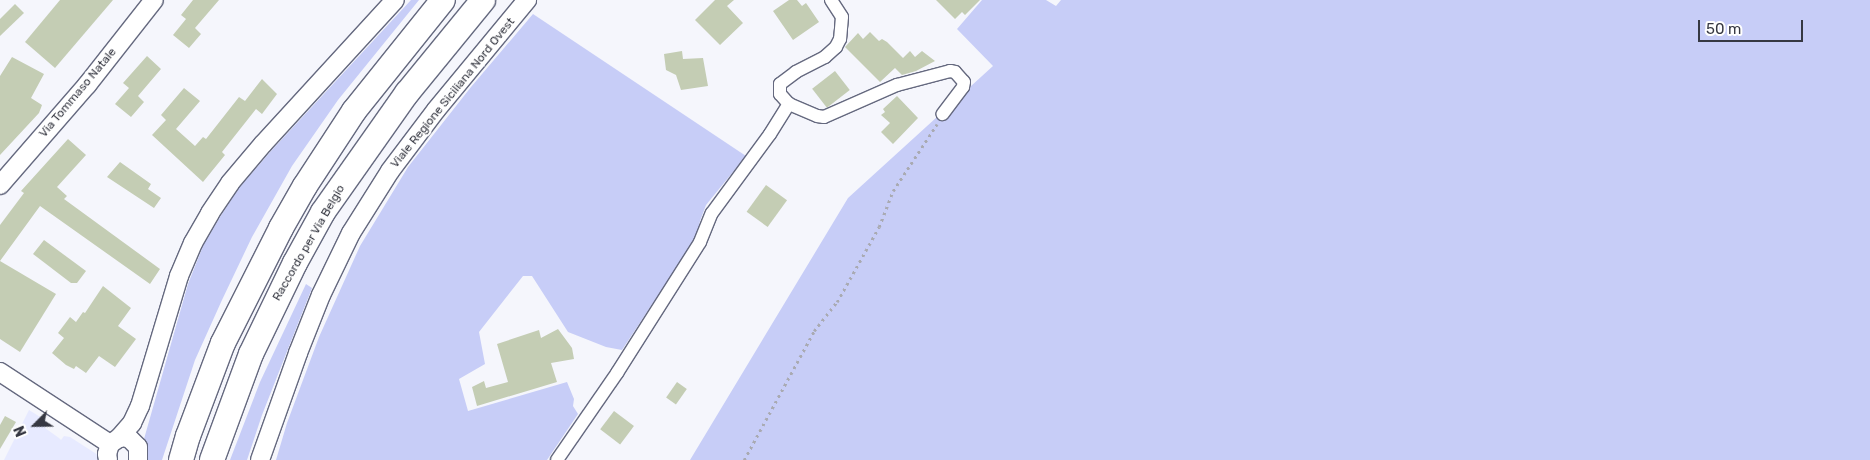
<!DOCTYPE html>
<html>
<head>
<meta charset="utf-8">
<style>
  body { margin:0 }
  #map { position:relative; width:1870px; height:460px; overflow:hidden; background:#f5f6fc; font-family:Rubik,sans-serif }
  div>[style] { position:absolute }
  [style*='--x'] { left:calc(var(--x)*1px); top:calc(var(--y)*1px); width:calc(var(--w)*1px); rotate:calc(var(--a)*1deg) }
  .built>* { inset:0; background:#e7eaff }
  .green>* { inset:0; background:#c7cdf7 }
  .building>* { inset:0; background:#c4cdb4; transform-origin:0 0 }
  .path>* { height:2.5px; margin-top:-1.25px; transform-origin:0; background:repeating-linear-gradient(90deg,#a9aab2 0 2.5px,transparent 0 6.5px) }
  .roads { filter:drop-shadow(1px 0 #65697f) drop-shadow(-1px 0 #65697f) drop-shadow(0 1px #65697f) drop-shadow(0 -1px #65697f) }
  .street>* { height:12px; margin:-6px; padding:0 6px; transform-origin:6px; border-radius:6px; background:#fff }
  .secondary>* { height:18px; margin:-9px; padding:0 9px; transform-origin:9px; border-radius:9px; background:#fff }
  .highway>* { height:24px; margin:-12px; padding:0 12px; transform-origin:12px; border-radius:12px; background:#fff }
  span { translate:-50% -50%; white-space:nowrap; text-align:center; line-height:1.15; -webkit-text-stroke:4.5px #fff; paint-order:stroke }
  .street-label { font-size:12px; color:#363842 }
  .north { position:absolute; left:10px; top:400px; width:50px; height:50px; -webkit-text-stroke:4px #fff; paint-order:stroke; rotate:247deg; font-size:14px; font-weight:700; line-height:20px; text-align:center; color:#363842 }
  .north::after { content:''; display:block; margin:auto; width:18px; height:22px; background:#363842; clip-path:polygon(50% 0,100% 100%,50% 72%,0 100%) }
  .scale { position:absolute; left:1698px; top:20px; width:105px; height:22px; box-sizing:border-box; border:2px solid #363842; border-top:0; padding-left:6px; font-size:15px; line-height:18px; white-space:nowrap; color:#363842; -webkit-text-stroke:4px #fff; paint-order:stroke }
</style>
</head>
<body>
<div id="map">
  <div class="built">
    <div style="clip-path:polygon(29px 410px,45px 420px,45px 428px,59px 438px,61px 440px,64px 436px,70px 437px,98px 455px,100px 460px,4px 460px)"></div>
  </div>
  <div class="green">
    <div style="clip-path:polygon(411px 0,419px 0,338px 100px,292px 166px,252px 237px,222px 300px,195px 360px,162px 460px,143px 460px,144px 439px,188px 284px,203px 246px,220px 217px,239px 188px,271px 151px)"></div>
    <div style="clip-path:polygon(982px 0,1046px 0,1056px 6px,1061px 0,1870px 0,1870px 460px,690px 460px,848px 198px,993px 66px,957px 29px)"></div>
    <div style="clip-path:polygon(533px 14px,746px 156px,706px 205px,700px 221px,697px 236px,622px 350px,606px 347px,568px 332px,532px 276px,523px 276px,479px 332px,485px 364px,459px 379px,468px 411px,567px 382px,574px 399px,573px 406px,578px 414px,547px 460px,276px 460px,287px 423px,319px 337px,360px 246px,408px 167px,471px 87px)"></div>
    <div style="clip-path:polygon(306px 284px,312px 288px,262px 415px,247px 460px,230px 460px,260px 382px)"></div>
  </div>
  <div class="building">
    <div style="clip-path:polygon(60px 0,113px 0,55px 68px,25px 42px)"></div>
    <div style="clip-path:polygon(193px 0,219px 0,195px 28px,201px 34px,189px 48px,173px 35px,186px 19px,181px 15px)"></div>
    <div style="clip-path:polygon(715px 0,734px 0,727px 6px,743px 23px,720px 45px,695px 20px)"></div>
    <div style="clip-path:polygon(789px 0,797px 0,802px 6px,806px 3px,819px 22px,793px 40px,773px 11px)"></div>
    <div style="clip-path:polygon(936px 0,980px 0,965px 15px,962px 12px,955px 19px)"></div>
    <div style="clip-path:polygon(15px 4px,24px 13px,0 36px,0 19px)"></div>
    <div style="clip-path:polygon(870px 32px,879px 41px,882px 39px,887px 42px,903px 58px,910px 51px,915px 57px,922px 51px,935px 61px,916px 71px,902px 75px,895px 68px,880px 82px,845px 47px,858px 33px,863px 39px)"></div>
    <div style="clip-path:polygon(682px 51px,683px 59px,703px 58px,708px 86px,681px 90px,676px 75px,666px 70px,664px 54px)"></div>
    <div style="clip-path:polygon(147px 56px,161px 69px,138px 96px,144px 102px,131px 117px,115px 104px,129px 88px,123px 83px)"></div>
    <div style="clip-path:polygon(12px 57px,44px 74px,31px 98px,42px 105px,39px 113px,0 155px,0 76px)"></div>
    <div style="left:835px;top:71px;width:24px;height:29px;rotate:52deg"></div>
    <div style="clip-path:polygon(262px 79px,277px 94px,262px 114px,256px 109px,222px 152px,225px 155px,203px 182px,152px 135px,166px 120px,161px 115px,184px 88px,200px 101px,176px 129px,195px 146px,203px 137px,206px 139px,239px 97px,245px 101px)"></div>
    <div style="clip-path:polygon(897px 96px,918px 118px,893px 144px,881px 132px,890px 123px,881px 115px,885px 112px,883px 109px)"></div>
    <div style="clip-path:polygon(68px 139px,86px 155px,57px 187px,67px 196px,64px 199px,160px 269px,150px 284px,40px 206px,0 261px,0 225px,24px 193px,21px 191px)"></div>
    <div style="clip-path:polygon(120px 162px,151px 184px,148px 189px,161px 198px,154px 208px,107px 177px)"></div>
    <div style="left:766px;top:185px;width:26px;height:33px;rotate:36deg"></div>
    <div style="clip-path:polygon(44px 240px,86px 271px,77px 283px,71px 283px,33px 254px)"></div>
    <div style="clip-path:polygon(0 261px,56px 294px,20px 352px,0 339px)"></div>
    <div style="clip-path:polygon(103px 286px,131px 308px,118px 326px,136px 339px,115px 367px,99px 356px,86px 373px,76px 366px,74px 369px,66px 365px,52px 353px,64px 338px,58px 333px,70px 317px,76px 322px,83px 312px,85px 313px)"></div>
    <div style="clip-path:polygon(558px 329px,572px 348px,574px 359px,551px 363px,557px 382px,477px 406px,472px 387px,484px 381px,486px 388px,508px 382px,497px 344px,539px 330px,541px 338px)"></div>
    <div style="left:677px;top:382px;width:12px;height:19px;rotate:35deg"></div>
    <div style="left:614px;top:411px;width:25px;height:23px;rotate:37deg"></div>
    <div style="clip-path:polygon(5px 416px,16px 422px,0 449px,0 425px)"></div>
  </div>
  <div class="path">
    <div style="--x:744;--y:460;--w:147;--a:-61.5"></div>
    <div style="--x:814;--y:331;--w:37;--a:-52"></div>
    <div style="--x:837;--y:302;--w:86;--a:-60.8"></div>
    <div style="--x:879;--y:227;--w:39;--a:-69"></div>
    <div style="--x:893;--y:191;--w:80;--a:-56.7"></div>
  </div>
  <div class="roads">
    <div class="street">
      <div style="--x:831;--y:0;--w:20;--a:57"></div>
      <div style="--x:842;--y:17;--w:22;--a:95"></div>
      <div style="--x:840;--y:39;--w:9;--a:117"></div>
      <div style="--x:836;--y:47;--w:15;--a:138"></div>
      <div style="--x:825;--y:57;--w:33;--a:153"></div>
      <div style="--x:796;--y:72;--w:20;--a:143"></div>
      <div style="--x:780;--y:84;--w:10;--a:90"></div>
      <div style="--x:780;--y:94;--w:13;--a:48"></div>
      <div style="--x:789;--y:104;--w:30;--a:23"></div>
      <div style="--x:817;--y:116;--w:7;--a:8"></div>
      <div style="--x:824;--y:117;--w:80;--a:-23.7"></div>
      <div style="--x:897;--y:85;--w:55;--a:-14.8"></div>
      <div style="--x:950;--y:71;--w:5;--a:11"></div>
      <div style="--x:955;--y:72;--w:13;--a:48"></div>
      <div style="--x:964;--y:82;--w:5;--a:101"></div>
      <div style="--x:963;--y:87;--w:34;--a:127"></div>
      <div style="--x:557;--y:460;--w:106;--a:-55.4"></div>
      <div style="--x:617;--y:373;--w:155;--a:-57.6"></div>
      <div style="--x:700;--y:242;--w:31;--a:-68"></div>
      <div style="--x:712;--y:213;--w:98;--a:-53.7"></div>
      <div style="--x:770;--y:134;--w:36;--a:-58"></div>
    </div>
    <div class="secondary">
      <div style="--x:0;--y:185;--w:133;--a:-49"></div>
      <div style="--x:87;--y:85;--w:108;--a:-51.8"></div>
      <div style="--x:0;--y:372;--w:131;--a:33.2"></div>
      <div style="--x:119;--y:438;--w:20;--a:-49"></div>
      <div style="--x:132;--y:423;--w:19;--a:-65"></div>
      <div style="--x:140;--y:406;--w:136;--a:-73.3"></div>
      <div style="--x:179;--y:276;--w:36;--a:-67"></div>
      <div style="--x:193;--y:243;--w:34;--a:-60"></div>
      <div style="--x:210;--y:213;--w:36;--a:-56"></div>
      <div style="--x:230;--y:183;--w:51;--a:-49.8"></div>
      <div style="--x:263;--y:144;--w:195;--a:-47.5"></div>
      <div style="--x:108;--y:460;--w:6;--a:-99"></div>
      <div style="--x:107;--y:454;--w:10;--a:-73"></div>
      <div style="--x:110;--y:444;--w:11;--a:-34"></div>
      <div style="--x:119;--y:438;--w:6;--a:-9"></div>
      <div style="--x:125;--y:437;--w:5;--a:22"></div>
      <div style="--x:130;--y:439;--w:11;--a:45"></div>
      <div style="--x:138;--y:447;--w:13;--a:90"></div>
      <div style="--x:260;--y:460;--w:114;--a:-70.4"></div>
      <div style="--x:298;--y:353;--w:62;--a:-68.4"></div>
      <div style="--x:321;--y:295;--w:69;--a:-64.2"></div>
      <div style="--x:351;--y:233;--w:73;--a:-57.8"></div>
      <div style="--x:390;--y:171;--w:76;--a:-53"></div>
      <div style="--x:436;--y:110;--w:143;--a:-50.4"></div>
    </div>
    <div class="highway">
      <div style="--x:181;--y:460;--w:25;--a:-74"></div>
      <div style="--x:188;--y:436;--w:99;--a:-69.4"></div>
      <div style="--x:223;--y:343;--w:129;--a:-63.2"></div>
      <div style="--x:281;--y:228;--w:48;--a:-60.3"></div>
      <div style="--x:305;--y:186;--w:90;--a:-56.8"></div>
      <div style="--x:354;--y:111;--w:142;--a:-51.3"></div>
      <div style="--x:212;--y:460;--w:113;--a:-69.8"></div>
      <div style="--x:251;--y:354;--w:101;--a:-64.2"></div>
      <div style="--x:295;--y:263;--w:58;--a:-61.2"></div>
      <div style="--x:323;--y:212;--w:146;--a:-54.8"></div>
      <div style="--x:407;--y:93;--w:120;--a:-50.7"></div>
    </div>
  </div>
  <div class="street-label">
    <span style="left:78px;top:93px;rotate:-50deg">Via Tommaso Natale</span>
    <span style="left:453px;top:93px;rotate:-51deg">Viale Regione Siciliana Nord Ovest</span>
    <span style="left:309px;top:243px;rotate:-60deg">Raccordo per Via Belgio</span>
  </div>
  <div class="north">N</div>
  <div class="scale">50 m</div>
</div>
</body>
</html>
